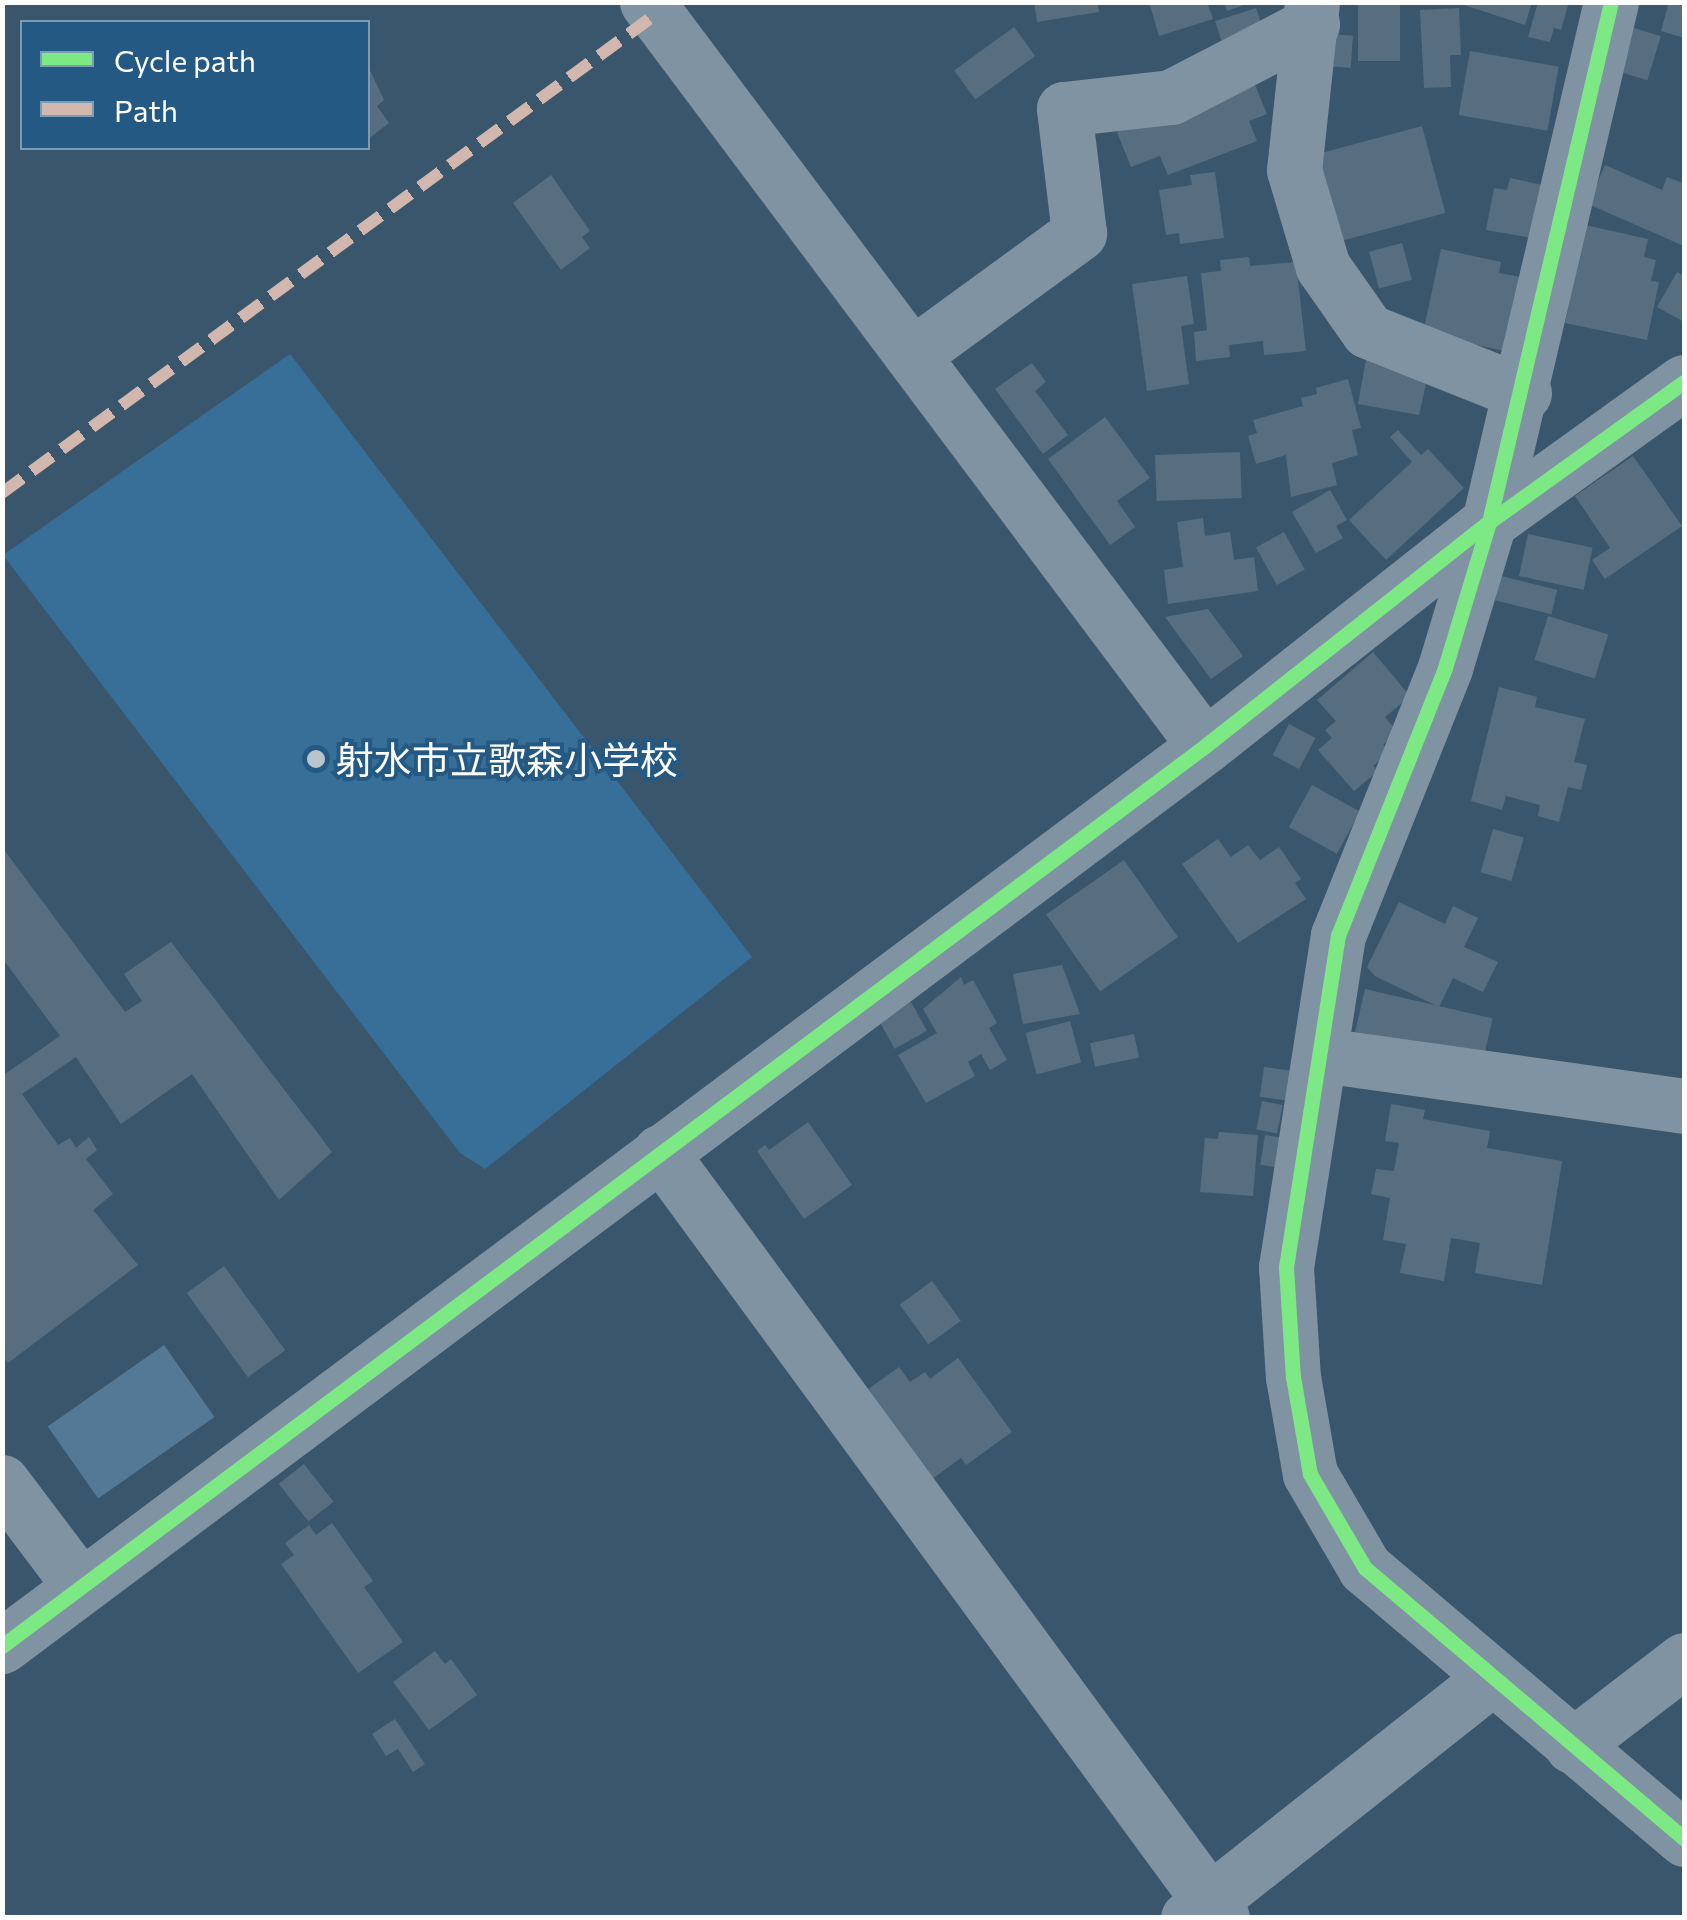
<!DOCTYPE html>
<html>
<head>
<meta charset="utf-8">
<style>
  body { margin:0 }
  #map { position:relative; width:1687px; height:1920px; overflow:hidden; background:#3a566d; font-family:Commissioner,"Noto Sans JP",sans-serif }
  div>[style] { position:absolute }
  [style*='--x'] { left:calc(var(--x)*1px); top:calc(var(--y)*1px); width:calc(var(--w)*1px); rotate:calc(var(--a)*1deg) }
  .green>* { inset:0; background:#386f99 }
  .water>* { inset:0; background:#547996; transform-origin:0 0 }
  .building>* { inset:0; background:#576e80; transform-origin:0 0 }
  .minor>* { height:55px; margin:-27.5px; padding:0 27.5px; transform-origin:27.5px; border-radius:27.5px; background:#8093a3 }
  .quiet>* { height:12px; margin-top:-6px; transform-origin:0; background:repeating-linear-gradient(90deg,#d1b7ad 0 25px,transparent 0 37px) }
  .cycleway>* { height:15px; margin:-7.5px; padding:0 7.5px; transform-origin:7.5px; border-radius:7.5px; background:#7ce984 }
  .dots>* { width:28px; height:28px; translate:-50% -50%; box-sizing:border-box; border:5px solid #245983; border-radius:50% }
  span { translate:-50% -50%; white-space:nowrap; text-align:center; line-height:1.15; -webkit-text-stroke:8px #245983; paint-order:stroke }
  .poi-label { font-size:38px; color:#fff }
  .left { translate:0 -50%; text-align:left }
  .frame { position:absolute; inset:0; border:5px solid #fff; pointer-events:none }
  .legend { position:absolute; left:20px; top:20px; width:350px; height:130px; box-sizing:border-box; background:#245983; border:2px solid #7c9bb5; margin:0; padding:12px 18px; list-style:none; font-size:30px; color:#fff }
  .legend li { display:flex; align-items:center; gap:20px; height:50px }
  .legend b { width:50px; border:2px solid #7c9bb5 }
</style>
</head>
<body>
<div id="map">
  <div class="green">
    <div style="clip-path:polygon(290px 354px,752px 957px,485px 1169px,460px 1153px,3px 555px)"></div>
  </div>
  <div class="water">
    <div style="left:164px;top:1345px;width:88px;height:142px;rotate:55deg"></div>
  </div>
  <div class="building">
    <div style="clip-path:polygon(1034px 2px,1097px 2px,1099px 12px,1037px 22px)"></div>
    <div style="clip-path:polygon(1149px 2px,1207px 2px,1213px 19px,1159px 36px)"></div>
    <div style="clip-path:polygon(1224px 2px,1250px 2px,1250px 3px,1227px 11px)"></div>
    <div style="left:1358px;top:2px;width:42px;height:59px"></div>
    <div style="clip-path:polygon(1455px 2px,1532px 2px,1525px 25px)"></div>
    <div style="clip-path:polygon(1538px 2px,1569px 2px,1561px 30px,1554px 28px,1550px 42px,1528px 37px)"></div>
    <div style="clip-path:polygon(1669px 2px,1684px 2px,1684px 38px,1661px 31px)"></div>
    <div style="left:1256px;top:8px;width:26px;height:43px;rotate:72deg"></div>
    <div style="clip-path:polygon(1459px 8px,1461px 55px,1450px 55px,1451px 87px,1424px 88px,1420px 10px)"></div>
    <div style="left:1014px;top:27px;width:36px;height:74px;rotate:54deg"></div>
    <div style="left:1634px;top:28px;width:28px;height:46px;rotate:17deg"></div>
    <div style="left:1327px;top:34px;width:26px;height:32px;rotate:4deg"></div>
    <div style="left:1470px;top:51px;width:90px;height:65px;rotate:10deg"></div>
    <div style="clip-path:polygon(368px 66px,384px 100px,377px 106px,389px 123px,368px 139px)"></div>
    <div style="clip-path:polygon(1253px 80px,1267px 114px,1249px 121px,1257px 141px,1168px 175px,1160px 156px,1131px 167px,1117px 132px)"></div>
    <div style="left:1422px;top:126px;width:90px;height:109px;rotate:75deg"></div>
    <div style="clip-path:polygon(1605px 165px,1662px 190px,1667px 177px,1683px 183px,1684px 246px,1588px 204px)"></div>
    <div style="clip-path:polygon(1215px 172px,1224px 238px,1180px 244px,1179px 233px,1166px 235px,1159px 190px,1192px 185px,1190px 175px)"></div>
    <div style="clip-path:polygon(551px 175px,590px 231px,582px 237px,590px 248px,561px 270px,513px 203px)"></div>
    <div style="clip-path:polygon(1510px 178px,1542px 185px,1533px 238px,1486px 230px,1494px 188px,1507px 190px)"></div>
    <div style="clip-path:polygon(1585px 225px,1648px 239px,1644px 257px,1656px 260px,1651px 281px,1659px 282px,1647px 340px,1565px 323px)"></div>
    <div style="left:1402px;top:243px;width:38px;height:34px;rotate:75deg"></div>
    <div style="clip-path:polygon(1441px 249px,1501px 262px,1499px 273px,1525px 278px,1509px 352px,1423px 333px)"></div>
    <div style="clip-path:polygon(1249px 257px,1250px 266px,1296px 262px,1306px 351px,1264px 355px,1263px 341px,1229px 345px,1230px 357px,1196px 361px,1194px 332px,1207px 330px,1201px 273px,1221px 271px,1220px 260px)"></div>
    <div style="clip-path:polygon(1677px 272px,1684px 276px,1684px 322px,1657px 307px)"></div>
    <div style="clip-path:polygon(1187px 276px,1194px 324px,1181px 326px,1189px 384px,1147px 391px,1132px 284px)"></div>
    <div style="clip-path:polygon(1367px 354px,1428px 375px,1419px 415px,1358px 404px)"></div>
    <div style="clip-path:polygon(1032px 363px,1046px 382px,1035px 391px,1068px 435px,1043px 454px,995px 389px)"></div>
    <div style="clip-path:polygon(1348px 379px,1361px 428px,1352px 430px,1358px 455px,1332px 463px,1337px 485px,1291px 497px,1286px 455px,1256px 464px,1248px 436px,1257px 433px,1253px 420px,1303px 406px,1301px 398px,1317px 394px,1316px 388px)"></div>
    <div style="clip-path:polygon(1105px 417px,1150px 478px,1117px 501px,1135px 527px,1110px 545px,1048px 459px)"></div>
    <div style="clip-path:polygon(1398px 430px,1421px 455px,1428px 449px,1464px 488px,1386px 560px,1349px 520px,1412px 462px,1390px 437px)"></div>
    <div style="left:1240px;top:452px;width:46px;height:85px;rotate:88deg"></div>
    <div style="clip-path:polygon(1633px 456px,1682px 526px,1605px 579px,1592px 560px,1610px 548px,1575px 496px)"></div>
    <div style="clip-path:polygon(1330px 490px,1347px 520px,1336px 526px,1343px 538px,1316px 553px,1292px 512px)"></div>
    <div style="clip-path:polygon(1203px 518px,1205px 536px,1230px 532px,1234px 560px,1254px 557px,1258px 591px,1168px 604px,1164px 570px,1183px 567px,1177px 522px)"></div>
    <div style="left:1284px;top:532px;width:43px;height:32px;rotate:61deg"></div>
    <div style="left:1528px;top:534px;width:66px;height:43px;rotate:12deg"></div>
    <div style="left:1501px;top:576px;width:58px;height:25px;rotate:14deg"></div>
    <div style="clip-path:polygon(1208px 609px,1243px 656px,1211px 679px,1165px 617px)"></div>
    <div style="left:1548px;top:616px;width:63px;height:46px;rotate:17deg"></div>
    <div style="clip-path:polygon(1373px 652px,1410px 696px,1385px 717px,1397px 732px,1383px 745px,1389px 752px,1373px 766px,1378px 771px,1354px 791px,1318px 750px,1332px 738px,1325px 730px,1336px 721px,1317px 700px)"></div>
    <div style="clip-path:polygon(1499px 687px,1537px 697px,1535px 707px,1585px 719px,1574px 762px,1587px 765px,1581px 790px,1568px 787px,1559px 822px,1538px 816px,1540px 805px,1506px 796px,1502px 810px,1471px 801px)"></div>
    <div style="left:1289px;top:724px;width:30px;height:35px;rotate:28deg"></div>
    <div style="left:1312px;top:785px;width:55px;height:48px;rotate:29deg"></div>
    <div style="left:1493px;top:829px;width:32px;height:45px;rotate:16deg"></div>
    <div style="clip-path:polygon(1218px 839px,1231px 857px,1248px 845px,1260px 860px,1279px 847px,1301px 879px,1295px 883px,1306px 899px,1238px 943px,1182px 864px)"></div>
    <div style="clip-path:polygon(2px 847px,125px 1012px,142px 1001px,124px 974px,171px 942px,332px 1152px,279px 1200px,192px 1074px,121px 1124px,76px 1057px,22px 1094px,58px 1145px,70px 1138px,76px 1148px,89px 1137px,97px 1150px,86px 1159px,113px 1194px,93px 1210px,138px 1265px,8px 1363px,2px 1355px,2px 1076px,60px 1036px,2px 958px)"></div>
    <div style="left:1124px;top:860px;width:94px;height:95px;rotate:55deg"></div>
    <div style="clip-path:polygon(1399px 902px,1445px 924px,1453px 906px,1478px 918px,1464px 947px,1498px 962px,1483px 992px,1453px 978px,1439px 1007px,1375px 976px,1367px 967px)"></div>
    <div style="clip-path:polygon(1062px 965px,1080px 1014px,1023px 1024px,1013px 974px)"></div>
    <div style="clip-path:polygon(961px 977px,964px 985px,973px 980px,997px 1023px,989px 1028px,1007px 1060px,990px 1070px,981px 1054px,968px 1062px,975px 1076px,926px 1103px,898px 1055px,937px 1033px,923px 1009px)"></div>
    <div style="left:1365px;top:989px;width:131px;height:45px;rotate:13deg"></div>
    <div style="left:911px;top:1002px;width:33px;height:37px;rotate:61deg"></div>
    <div style="left:1070px;top:1021px;width:43px;height:46px;rotate:75deg"></div>
    <div style="left:1134px;top:1034px;width:24px;height:45px;rotate:78deg"></div>
    <div style="left:1264px;top:1067px;width:29px;height:30px;rotate:8deg"></div>
    <div style="left:1262px;top:1101px;width:21px;height:29px;rotate:11deg"></div>
    <div style="clip-path:polygon(1391px 1104px,1425px 1110px,1423px 1119px,1490px 1131px,1487px 1148px,1562px 1161px,1542px 1285px,1475px 1273px,1480px 1243px,1451px 1238px,1444px 1281px,1400px 1273px,1406px 1244px,1383px 1240px,1390px 1198px,1371px 1194px,1376px 1169px,1394px 1171px,1399px 1143px,1385px 1141px)"></div>
    <div style="clip-path:polygon(808px 1122px,852px 1185px,804px 1219px,757px 1151px,765px 1145px,769px 1150px)"></div>
    <div style="clip-path:polygon(1219px 1132px,1258px 1135px,1253px 1196px,1200px 1192px,1205px 1138px,1218px 1139px)"></div>
    <div style="left:1265px;top:1135px;width:18px;height:30px;rotate:9deg"></div>
    <div style="left:224px;top:1266px;width:104px;height:46px;rotate:54deg"></div>
    <div style="left:932px;top:1281px;width:49px;height:40px;rotate:54deg"></div>
    <div style="clip-path:polygon(958px 1358px,1012px 1432px,966px 1465px,961px 1458px,932px 1479px,867px 1390px,899px 1367px,910px 1382px,925px 1372px,930px 1379px)"></div>
    <div style="left:304px;top:1464px;width:48px;height:32px;rotate:52deg"></div>
    <div style="clip-path:polygon(332px 1523px,373px 1581px,364px 1587px,403px 1642px,358px 1673px,281px 1564px,294px 1555px,285px 1543px,309px 1525px,316px 1535px)"></div>
    <div style="clip-path:polygon(435px 1651px,445px 1664px,451px 1659px,477px 1695px,429px 1730px,393px 1682px)"></div>
    <div style="clip-path:polygon(395px 1719px,425px 1764px,413px 1772px,398px 1749px,386px 1756px,372px 1734px)"></div>
  </div>
  <div class="minor">
    <div style="--x:647;--y:2;--w:930;--a:53.13"></div>
    <div style="--x:1312;--y:2;--w:169;--a:96.1"></div>
    <div style="--x:1294;--y:170;--w:101;--a:73.4"></div>
    <div style="--x:1323;--y:267;--w:78;--a:54.9"></div>
    <div style="--x:1368;--y:331;--w:168;--a:21.7"></div>
    <div style="--x:1611;--y:2;--w:534;--a:103.2"></div>
    <div style="--x:1489;--y:522;--w:152;--a:106.8"></div>
    <div style="--x:1445;--y:668;--w:288;--a:111.8"></div>
    <div style="--x:1338;--y:935;--w:336;--a:98.9"></div>
    <div style="--x:1286;--y:1267;--w:110;--a:86.4"></div>
    <div style="--x:1293;--y:1377;--w:98;--a:80.1"></div>
    <div style="--x:1310;--y:1474;--w:109;--a:59.7"></div>
    <div style="--x:1365;--y:1568;--w:419;--a:40.3"></div>
    <div style="--x:912;--y:355;--w:207;--a:-36.1"></div>
    <div style="--x:1079;--y:233;--w:125;--a:-96.9"></div>
    <div style="--x:1064;--y:109;--w:108;--a:-6.4"></div>
    <div style="--x:1171;--y:97;--w:159;--a:-27.4"></div>
    <div style="--x:1322;--y:1055;--w:366;--a:8"></div>
    <div style="--x:660;--y:1152;--w:950;--a:53.73"></div>
    <div style="--x:2;--y:1482;--w:131;--a:53"></div>
    <div style="--x:2;--y:1646;--w:1502;--a:-36.8"></div>
    <div style="--x:1205;--y:746;--w:362;--a:-38.3"></div>
    <div style="--x:1489;--y:522;--w:240;--a:-35.7"></div>
    <div style="--x:1572;--y:1746;--w:141;--a:-37.5"></div>
    <div style="--x:1188;--y:1918;--w:386;--a:-38.3"></div>
  </div>
  <div class="quiet">
    <div style="--x:2;--y:493;--w:811;--a:-36.22"></div>
  </div>
  <div class="cycleway">
    <div style="--x:1611;--y:2;--w:534;--a:103.2"></div>
    <div style="--x:1489;--y:522;--w:152;--a:106.8"></div>
    <div style="--x:1445;--y:668;--w:288;--a:111.8"></div>
    <div style="--x:1338;--y:935;--w:336;--a:98.9"></div>
    <div style="--x:1286;--y:1267;--w:110;--a:86.4"></div>
    <div style="--x:1293;--y:1377;--w:98;--a:80.1"></div>
    <div style="--x:1310;--y:1474;--w:109;--a:59.7"></div>
    <div style="--x:1365;--y:1568;--w:419;--a:40.3"></div>
    <div style="--x:2;--y:1646;--w:1502;--a:-36.8"></div>
    <div style="--x:1205;--y:746;--w:362;--a:-38.3"></div>
    <div style="--x:1489;--y:522;--w:240;--a:-35.7"></div>
  </div>
  <div class="dots">
    <div style="left:316px;top:759px;background:#bac4cc"></div>
  </div>
  <div class="poi-label">
    <span class="left" style="left:336px;top:759px">射水市立歌森小学校</span>
  </div>
  <div class="frame"></div>
  <ul class="legend">
  <li><b style="height:12px;background:#7ce984"></b>Cycle path</li>
  <li><b style="height:12px;background:#d1b7ad"></b>Path</li>
  </ul>
</div>
</body>
</html>
